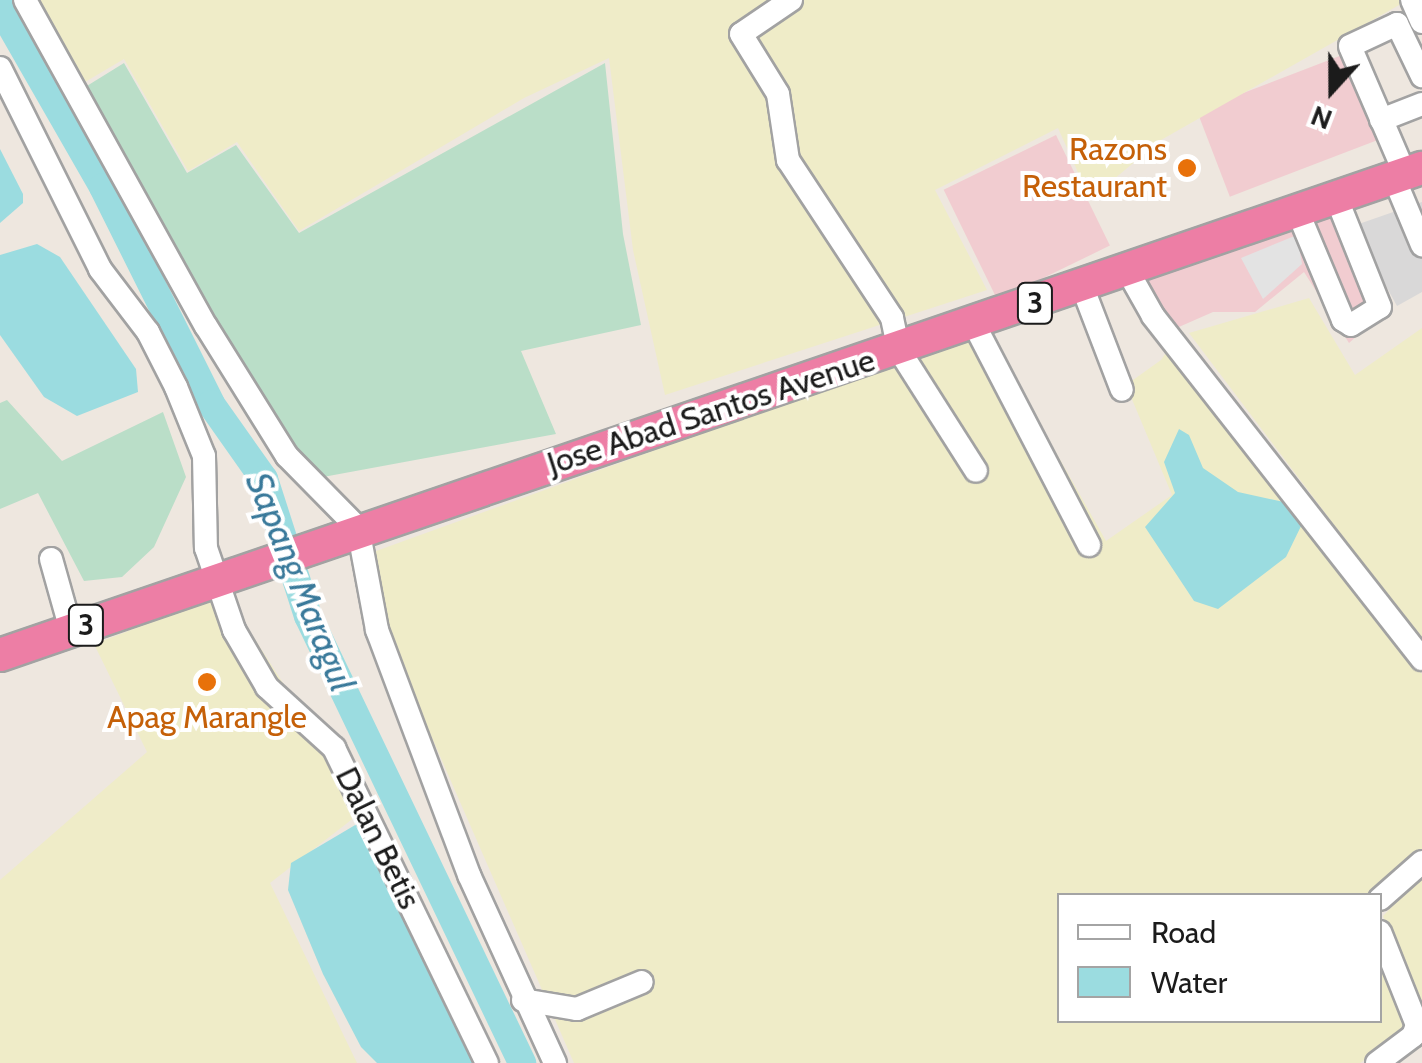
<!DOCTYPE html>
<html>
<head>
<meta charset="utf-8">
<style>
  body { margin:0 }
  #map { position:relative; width:1422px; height:1063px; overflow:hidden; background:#eee7df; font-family:Cabin,sans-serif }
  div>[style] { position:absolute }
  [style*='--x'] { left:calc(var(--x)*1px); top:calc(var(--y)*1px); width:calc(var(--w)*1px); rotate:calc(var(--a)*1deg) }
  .residential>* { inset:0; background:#d9d8d8 }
  .commercial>* { inset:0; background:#f1ccd0; transform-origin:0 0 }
  .farmland>* { inset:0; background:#efecc8 }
  .wetland>* { inset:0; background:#badec8 }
  .parking>* { inset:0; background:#e3e3e3 }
  .water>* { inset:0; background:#9bdce0 }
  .river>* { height:28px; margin:-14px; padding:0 14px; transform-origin:14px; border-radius:14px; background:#9bdce0 }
  .roads { filter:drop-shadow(2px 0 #a2a2a2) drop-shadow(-2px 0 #a2a2a2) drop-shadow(0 2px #a2a2a2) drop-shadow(0 -2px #a2a2a2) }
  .minor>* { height:22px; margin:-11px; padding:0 11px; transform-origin:11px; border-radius:11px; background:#fff }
  .highway>* { height:32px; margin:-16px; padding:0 16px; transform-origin:16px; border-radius:16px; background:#ed7ea5 }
  .dots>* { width:28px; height:28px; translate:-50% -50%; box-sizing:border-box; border:5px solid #fff; border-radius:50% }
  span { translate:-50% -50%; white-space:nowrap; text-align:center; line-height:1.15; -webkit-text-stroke:8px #fff; paint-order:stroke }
  .shield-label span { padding:2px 8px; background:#fff; border:2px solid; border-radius:8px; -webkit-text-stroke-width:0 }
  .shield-label { font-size:30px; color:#1b1b1b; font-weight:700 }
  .food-label { font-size:32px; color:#c56008 }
  .right { translate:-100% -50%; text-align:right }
  .street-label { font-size:32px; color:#1b1b1b }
  .water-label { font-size:35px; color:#39799a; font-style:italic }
  .legend { position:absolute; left:1057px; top:893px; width:325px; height:130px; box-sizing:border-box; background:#fff; border:2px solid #a4a4a4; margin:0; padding:12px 18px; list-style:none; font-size:30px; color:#1b1b1b }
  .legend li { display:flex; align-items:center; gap:20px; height:50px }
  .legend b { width:50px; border:2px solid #a4a4a4 }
  .north { position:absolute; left:1282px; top:40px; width:100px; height:100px; -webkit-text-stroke:8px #fff; paint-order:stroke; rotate:201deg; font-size:28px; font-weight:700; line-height:40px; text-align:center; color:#1b1b1b }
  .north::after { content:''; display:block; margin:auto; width:35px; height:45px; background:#1b1b1b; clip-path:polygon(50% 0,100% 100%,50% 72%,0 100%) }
</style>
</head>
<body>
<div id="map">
  <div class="residential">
    <div style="clip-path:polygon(1422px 202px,1422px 292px,1397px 306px,1353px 226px)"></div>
  </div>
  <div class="commercial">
    <div style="left:1350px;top:52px;width:92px;height:164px;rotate:69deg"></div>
    <div style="left:1056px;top:135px;width:123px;height:125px;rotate:64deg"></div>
    <div style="clip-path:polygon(1341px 205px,1388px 308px,1349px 343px,1304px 272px,1255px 312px,1213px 312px,1172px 330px,1135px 276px)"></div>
  </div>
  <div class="farmland">
    <div style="clip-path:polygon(29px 0,1408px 0,1161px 140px,1090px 199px,1058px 128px,935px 190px,987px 290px,665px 395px,633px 250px,609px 58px,524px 98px,299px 231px,237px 142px,188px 171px,124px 59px,80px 85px)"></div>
    <div style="clip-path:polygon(1309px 298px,1355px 375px,1422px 328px,1422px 641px,1189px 333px)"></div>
    <div style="clip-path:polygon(987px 330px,1106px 541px,1172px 495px,1126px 385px,1161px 360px,1172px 344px,1422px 674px,1422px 852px,1372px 895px,1060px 896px,1060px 1020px,1380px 1020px,1380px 964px,1404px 1019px,1402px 1034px,1360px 1063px,574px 1063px,354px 559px)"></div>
    <div style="clip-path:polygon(226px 594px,364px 810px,270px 883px,357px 1063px,0 1063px,0 880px,147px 752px,94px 644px)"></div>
    <div style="clip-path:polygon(1422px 876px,1422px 1022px,1383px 916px)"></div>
  </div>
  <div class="wetland">
    <div style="clip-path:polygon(124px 63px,187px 173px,236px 145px,299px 233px,605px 63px,623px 234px,641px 325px,521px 351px,556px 434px,296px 482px,82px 89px)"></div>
    <div style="clip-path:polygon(7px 400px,62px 461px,163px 412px,186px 477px,154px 547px,122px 577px,84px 581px,38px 493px,0 509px,0 403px)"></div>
  </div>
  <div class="parking">
    <div style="clip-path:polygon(1297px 235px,1302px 264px,1263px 299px,1241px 258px)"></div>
  </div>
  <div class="water">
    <div style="clip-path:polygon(0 149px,23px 194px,23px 203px,0 223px)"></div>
    <div style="clip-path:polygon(37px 244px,60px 257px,136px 369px,138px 392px,77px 416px,44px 397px,0 335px,0 255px)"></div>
    <div style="clip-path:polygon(1179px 429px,1189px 435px,1203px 468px,1238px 492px,1284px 502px,1303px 522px,1286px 557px,1218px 609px,1194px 601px,1145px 527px,1175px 493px,1164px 462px)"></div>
    <div style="clip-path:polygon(367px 818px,483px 1063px,377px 1063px,361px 1047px,323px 974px,288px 890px,291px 863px)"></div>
  </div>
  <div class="river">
    <div style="--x:0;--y:7;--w:207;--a:60.2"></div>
    <div style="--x:103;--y:187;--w:242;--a:63.5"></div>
    <div style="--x:211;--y:404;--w:92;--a:54.8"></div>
    <div style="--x:264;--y:479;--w:144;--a:72.2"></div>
    <div style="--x:308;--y:616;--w:496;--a:64.4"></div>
  </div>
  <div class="roads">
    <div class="minor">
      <div style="--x:25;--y:0;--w:373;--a:61"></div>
      <div style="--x:206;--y:326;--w:153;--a:58.1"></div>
      <div style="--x:287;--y:456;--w:101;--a:45.4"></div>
      <div style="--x:358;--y:528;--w:104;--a:79.4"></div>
      <div style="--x:377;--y:630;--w:262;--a:69.4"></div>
      <div style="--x:469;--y:875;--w:207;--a:65.4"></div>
      <div style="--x:791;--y:0;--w:60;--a:145.8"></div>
      <div style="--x:741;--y:34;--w:70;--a:58.3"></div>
      <div style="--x:778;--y:94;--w:67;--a:81.4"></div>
      <div style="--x:788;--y:160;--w:189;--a:56.6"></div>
      <div style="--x:892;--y:318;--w:33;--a:78"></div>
      <div style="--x:899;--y:350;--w:143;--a:57.5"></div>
      <div style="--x:1412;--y:0;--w:24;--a:66"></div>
      <div style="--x:0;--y:68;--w:225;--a:63.5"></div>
      <div style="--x:100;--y:269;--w:79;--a:52.7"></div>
      <div style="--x:148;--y:332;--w:62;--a:63"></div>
      <div style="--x:176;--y:387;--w:74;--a:67.9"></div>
      <div style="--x:204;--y:456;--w:92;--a:88.8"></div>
      <div style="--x:206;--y:548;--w:87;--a:71.1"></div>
      <div style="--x:234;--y:630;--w:66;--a:59.9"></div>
      <div style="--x:267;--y:687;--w:91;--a:42.3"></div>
      <div style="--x:334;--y:748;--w:350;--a:64.1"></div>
      <div style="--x:1381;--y:120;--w:44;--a:-21.3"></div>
      <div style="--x:1405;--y:174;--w:139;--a:-113.3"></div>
      <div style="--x:1350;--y:46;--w:52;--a:-25.1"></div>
      <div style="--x:1397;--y:24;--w:58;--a:64.3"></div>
      <div style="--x:1394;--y:178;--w:73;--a:67.3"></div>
      <div style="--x:1297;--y:210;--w:119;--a:67.3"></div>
      <div style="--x:1343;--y:320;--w:9;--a:32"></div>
      <div style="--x:1351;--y:325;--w:34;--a:-32"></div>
      <div style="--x:1380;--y:307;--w:118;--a:-111.8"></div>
      <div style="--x:1126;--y:268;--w:55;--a:60.6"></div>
      <div style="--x:1153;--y:316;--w:436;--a:51.9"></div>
      <div style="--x:1082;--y:286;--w:111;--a:69"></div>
      <div style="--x:975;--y:326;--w:247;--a:62.5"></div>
      <div style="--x:51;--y:559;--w:74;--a:74.3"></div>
      <div style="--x:1380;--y:899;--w:56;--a:-41.4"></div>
      <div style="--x:523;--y:1000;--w:55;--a:9.5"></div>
      <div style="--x:577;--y:1009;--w:70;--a:-22.6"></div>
      <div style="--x:1377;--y:1063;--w:45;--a:-36.9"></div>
      <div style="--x:1413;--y:1036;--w:12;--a:-70"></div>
      <div style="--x:1417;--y:1025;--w:100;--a:-111.7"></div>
    </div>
    <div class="highway">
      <div style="--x:0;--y:655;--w:1503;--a:-18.91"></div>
    </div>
  </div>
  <div class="dots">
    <div style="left:1187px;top:168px;background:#e8710a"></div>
    <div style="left:207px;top:682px;background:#e8710a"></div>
  </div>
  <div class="shield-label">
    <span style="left:1035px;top:303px">3</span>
    <span style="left:86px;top:625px">3</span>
  </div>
  <div class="food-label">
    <span class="right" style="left:1167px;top:168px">Razons<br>Restaurant</span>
    <span style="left:207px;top:717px">Apag Marangle</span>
  </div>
  <div class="street-label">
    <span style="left:711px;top:412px;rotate:-18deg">Jose Abad Santos Avenue</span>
    <span style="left:378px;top:838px;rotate:64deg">Dalan Betis</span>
  </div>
  <div class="water-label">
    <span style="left:300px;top:582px;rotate:68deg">Sapang Maragul</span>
  </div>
  <ul class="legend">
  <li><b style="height:12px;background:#fff"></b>Road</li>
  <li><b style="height:28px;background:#9bdce0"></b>Water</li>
  </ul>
  <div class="north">N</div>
</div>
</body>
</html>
